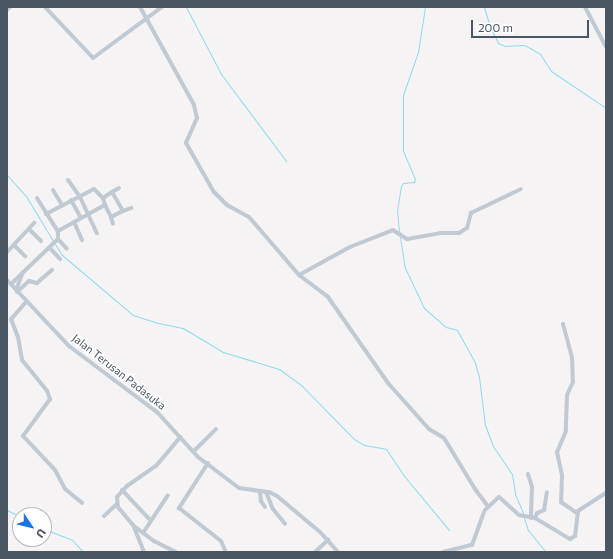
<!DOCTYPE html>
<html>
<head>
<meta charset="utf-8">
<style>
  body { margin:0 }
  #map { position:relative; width:613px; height:559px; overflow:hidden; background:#f5f3f3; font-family:Commissioner,sans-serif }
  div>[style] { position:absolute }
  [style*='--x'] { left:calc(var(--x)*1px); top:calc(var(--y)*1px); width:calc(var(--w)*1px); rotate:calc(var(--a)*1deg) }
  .stream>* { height:1px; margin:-0.5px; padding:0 0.5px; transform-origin:0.5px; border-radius:0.5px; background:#90daee }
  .minor>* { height:4px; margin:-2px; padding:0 2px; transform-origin:2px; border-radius:2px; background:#c1cad2 }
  span { translate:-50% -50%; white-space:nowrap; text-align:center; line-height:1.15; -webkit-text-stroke:3.5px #fff; paint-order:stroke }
  .street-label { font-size:11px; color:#4a5661 }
  .frame { position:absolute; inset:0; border:8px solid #4a5661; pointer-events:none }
  .north { position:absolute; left:12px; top:507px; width:40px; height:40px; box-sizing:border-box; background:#fff; border:1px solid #b7bbc0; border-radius:50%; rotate:125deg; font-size:11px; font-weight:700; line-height:16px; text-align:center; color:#4a5661 }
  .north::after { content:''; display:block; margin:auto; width:14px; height:18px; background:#1a73e8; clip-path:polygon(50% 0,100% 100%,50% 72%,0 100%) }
  .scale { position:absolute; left:471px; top:20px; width:118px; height:18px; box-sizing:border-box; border:2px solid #4a5661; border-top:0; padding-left:5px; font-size:12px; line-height:14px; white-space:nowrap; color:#4a5661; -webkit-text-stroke:3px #fff; paint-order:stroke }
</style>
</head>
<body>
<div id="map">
  <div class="stream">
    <div style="--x:186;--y:7;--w:76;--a:62.4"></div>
    <div style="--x:221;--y:74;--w:109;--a:53.2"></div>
    <div style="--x:484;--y:7;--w:21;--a:73"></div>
    <div style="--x:490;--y:27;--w:18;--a:63"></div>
    <div style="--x:498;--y:43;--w:8;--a:23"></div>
    <div style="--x:505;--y:46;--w:19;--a:-3"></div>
    <div style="--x:524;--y:45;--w:7;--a:27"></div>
    <div style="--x:530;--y:48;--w:12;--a:31"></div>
    <div style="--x:540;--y:54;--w:20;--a:57"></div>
    <div style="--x:551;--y:71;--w:66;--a:33.9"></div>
    <div style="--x:7;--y:175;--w:28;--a:48"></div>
    <div style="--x:26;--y:196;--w:52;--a:59"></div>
    <div style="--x:399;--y:232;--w:21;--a:-95"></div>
    <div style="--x:397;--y:211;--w:25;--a:-81"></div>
    <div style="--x:401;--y:186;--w:4;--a:-56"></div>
    <div style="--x:403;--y:183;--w:11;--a:-5"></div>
    <div style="--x:414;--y:182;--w:3;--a:-72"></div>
    <div style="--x:415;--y:179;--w:30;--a:-113"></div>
    <div style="--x:403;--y:151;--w:56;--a:-90"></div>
    <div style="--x:403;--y:95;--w:46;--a:-70.8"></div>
    <div style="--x:418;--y:52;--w:46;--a:-81.2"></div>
    <div style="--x:400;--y:237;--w:31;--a:81"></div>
    <div style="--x:405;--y:268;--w:44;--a:64.6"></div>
    <div style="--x:424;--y:308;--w:29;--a:41"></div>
    <div style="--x:446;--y:327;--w:11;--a:15"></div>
    <div style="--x:457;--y:330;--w:38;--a:61"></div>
    <div style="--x:475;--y:363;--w:15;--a:74"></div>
    <div style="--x:479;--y:377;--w:48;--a:82.9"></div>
    <div style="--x:485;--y:425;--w:22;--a:69"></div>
    <div style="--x:493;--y:446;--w:34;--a:56"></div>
    <div style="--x:512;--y:474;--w:20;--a:81"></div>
    <div style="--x:515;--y:494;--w:23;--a:67"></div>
    <div style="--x:55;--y:244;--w:13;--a:58"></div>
    <div style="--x:62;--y:255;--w:93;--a:40.2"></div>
    <div style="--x:133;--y:315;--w:22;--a:18"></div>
    <div style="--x:154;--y:322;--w:30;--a:12"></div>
    <div style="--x:183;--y:328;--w:47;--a:31"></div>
    <div style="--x:223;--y:352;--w:59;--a:16.9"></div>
    <div style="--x:279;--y:369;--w:29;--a:36"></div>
    <div style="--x:302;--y:386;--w:74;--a:45.5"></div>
    <div style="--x:354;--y:439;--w:12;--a:31"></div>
    <div style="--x:364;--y:445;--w:22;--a:10"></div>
    <div style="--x:386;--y:449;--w:34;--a:56"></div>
    <div style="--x:405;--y:477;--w:69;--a:50.3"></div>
    <div style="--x:7;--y:510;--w:15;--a:28"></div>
    <div style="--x:524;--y:518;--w:13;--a:72"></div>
    <div style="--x:528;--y:530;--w:28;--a:51"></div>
    <div style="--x:44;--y:529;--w:30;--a:21"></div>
    <div style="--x:72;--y:540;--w:16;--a:47"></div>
  </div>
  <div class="minor">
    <div style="--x:45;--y:7;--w:70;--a:46.7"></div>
    <div style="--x:93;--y:58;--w:86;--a:-36.5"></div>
    <div style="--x:140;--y:7;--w:112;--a:61.1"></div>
    <div style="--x:194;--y:105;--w:13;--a:77"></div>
    <div style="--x:197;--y:118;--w:27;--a:114"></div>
    <div style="--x:186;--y:143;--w:56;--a:60.3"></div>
    <div style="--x:214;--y:192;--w:18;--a:45"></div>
    <div style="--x:227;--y:205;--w:25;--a:29"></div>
    <div style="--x:249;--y:217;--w:77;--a:49.2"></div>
    <div style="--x:299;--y:275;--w:36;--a:37"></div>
    <div style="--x:328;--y:297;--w:105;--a:55.1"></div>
    <div style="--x:388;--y:383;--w:62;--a:48.3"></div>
    <div style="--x:429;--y:429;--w:17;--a:31"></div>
    <div style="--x:444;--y:438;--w:60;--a:58.7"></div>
    <div style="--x:475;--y:489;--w:21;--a:53"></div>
    <div style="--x:585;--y:7;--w:45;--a:62.3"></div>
    <div style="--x:7;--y:10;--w:4;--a:-45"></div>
    <div style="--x:68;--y:180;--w:21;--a:55"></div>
    <div style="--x:80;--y:197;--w:40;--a:65"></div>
    <div style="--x:53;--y:190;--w:17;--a:59"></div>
    <div style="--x:112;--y:192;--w:8;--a:-30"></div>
    <div style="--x:37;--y:198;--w:39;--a:58"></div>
    <div style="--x:58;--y:231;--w:54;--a:-29"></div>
    <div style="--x:105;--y:205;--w:13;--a:63"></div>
    <div style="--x:111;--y:217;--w:13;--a:-27"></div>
    <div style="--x:123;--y:211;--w:22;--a:-120"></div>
    <div style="--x:112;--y:192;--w:11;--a:146"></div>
    <div style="--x:103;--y:198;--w:7;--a:74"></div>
    <div style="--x:71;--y:200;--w:21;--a:61"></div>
    <div style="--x:123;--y:211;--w:9;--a:-21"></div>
    <div style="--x:46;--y:214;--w:54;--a:-27.5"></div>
    <div style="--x:94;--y:189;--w:13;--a:45"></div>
    <div style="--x:111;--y:217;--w:7;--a:74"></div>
    <div style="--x:74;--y:222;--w:20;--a:66"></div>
    <div style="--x:29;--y:229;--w:17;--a:45"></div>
    <div style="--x:58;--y:239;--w:13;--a:48"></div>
    <div style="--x:14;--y:245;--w:16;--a:45"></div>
    <div style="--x:50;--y:248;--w:15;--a:48"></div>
    <div style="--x:7;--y:252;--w:40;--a:-47"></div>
    <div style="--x:299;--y:275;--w:58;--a:-28.8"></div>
    <div style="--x:350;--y:247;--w:46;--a:-21.6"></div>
    <div style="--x:393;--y:230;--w:17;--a:33"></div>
    <div style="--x:407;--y:239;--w:34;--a:-10"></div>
    <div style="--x:440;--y:233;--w:19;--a:0"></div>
    <div style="--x:459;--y:233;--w:9;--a:-32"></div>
    <div style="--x:467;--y:228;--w:16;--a:-75"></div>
    <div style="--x:471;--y:213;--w:55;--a:-25.6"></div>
    <div style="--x:7;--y:280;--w:91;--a:46.8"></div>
    <div style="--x:69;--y:346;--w:110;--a:36.9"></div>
    <div style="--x:157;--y:412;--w:61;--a:47.7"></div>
    <div style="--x:198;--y:457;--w:51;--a:37.1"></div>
    <div style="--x:239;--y:488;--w:30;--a:8"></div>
    <div style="--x:269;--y:492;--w:9;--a:27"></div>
    <div style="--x:277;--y:496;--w:56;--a:39.9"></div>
    <div style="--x:320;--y:532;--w:27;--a:48"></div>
    <div style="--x:11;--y:284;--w:65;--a:-43.8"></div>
    <div style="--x:58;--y:239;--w:8;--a:-90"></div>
    <div style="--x:16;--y:290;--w:19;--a:-69"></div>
    <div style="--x:17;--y:292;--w:16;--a:-43"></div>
    <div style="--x:29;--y:281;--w:8;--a:14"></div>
    <div style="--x:37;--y:283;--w:20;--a:-41"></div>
    <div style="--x:26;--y:302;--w:23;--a:131"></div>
    <div style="--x:11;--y:319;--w:19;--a:69"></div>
    <div style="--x:18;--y:337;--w:23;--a:80"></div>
    <div style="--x:22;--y:360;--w:40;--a:51"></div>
    <div style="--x:47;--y:391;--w:9;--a:69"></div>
    <div style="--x:50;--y:399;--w:46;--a:126.1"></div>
    <div style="--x:23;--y:436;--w:47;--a:46.7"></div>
    <div style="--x:55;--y:470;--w:21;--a:62"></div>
    <div style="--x:65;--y:489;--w:22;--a:39"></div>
    <div style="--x:563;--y:324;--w:34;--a:75"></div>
    <div style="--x:572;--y:357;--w:25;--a:88"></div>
    <div style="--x:573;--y:382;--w:14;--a:115"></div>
    <div style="--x:567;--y:395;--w:36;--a:92"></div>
    <div style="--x:566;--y:431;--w:23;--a:113"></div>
    <div style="--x:557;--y:452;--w:25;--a:78"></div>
    <div style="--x:562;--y:476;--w:26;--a:92"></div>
    <div style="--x:561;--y:502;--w:19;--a:35"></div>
    <div style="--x:194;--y:451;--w:31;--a:-45"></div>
    <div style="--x:208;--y:463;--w:54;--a:122.8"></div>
    <div style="--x:179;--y:508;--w:53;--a:38.2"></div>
    <div style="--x:221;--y:541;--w:12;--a:66"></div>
    <div style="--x:528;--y:474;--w:14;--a:73"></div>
    <div style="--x:532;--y:487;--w:31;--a:92"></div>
    <div style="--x:122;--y:490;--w:42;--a:46.9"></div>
    <div style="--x:260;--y:492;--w:9;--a:84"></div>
    <div style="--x:261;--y:501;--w:7;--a:56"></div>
    <div style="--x:266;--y:492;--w:18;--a:68"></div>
    <div style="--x:273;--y:509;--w:19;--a:51"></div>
    <div style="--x:485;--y:510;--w:19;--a:-43"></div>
    <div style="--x:499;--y:497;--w:27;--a:42"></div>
    <div style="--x:519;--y:515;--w:16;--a:11"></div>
    <div style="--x:535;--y:518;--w:41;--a:31"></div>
    <div style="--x:570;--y:539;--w:6;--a:-31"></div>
    <div style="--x:575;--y:536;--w:25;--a:-83"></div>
    <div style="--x:578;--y:511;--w:33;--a:-33"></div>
    <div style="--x:104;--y:516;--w:18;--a:-43"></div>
    <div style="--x:535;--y:518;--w:5;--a:-68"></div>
    <div style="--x:537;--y:513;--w:8;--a:-23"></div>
    <div style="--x:544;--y:510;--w:18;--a:-81"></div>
    <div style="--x:134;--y:526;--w:25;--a:37"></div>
    <div style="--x:154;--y:541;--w:25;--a:27"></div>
    <div style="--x:143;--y:533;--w:45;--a:-56.7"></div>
    <div style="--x:144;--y:552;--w:29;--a:-112"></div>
    <div style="--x:133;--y:525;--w:23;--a:-130"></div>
    <div style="--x:118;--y:507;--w:10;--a:-96"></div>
    <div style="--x:117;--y:497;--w:15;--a:-48"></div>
    <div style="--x:127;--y:486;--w:35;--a:-35"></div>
    <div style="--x:156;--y:466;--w:38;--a:-50"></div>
    <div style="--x:315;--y:552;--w:18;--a:-43"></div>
    <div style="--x:443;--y:552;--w:30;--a:-14"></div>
    <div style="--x:472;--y:545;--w:35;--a:-70"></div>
  </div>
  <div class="street-label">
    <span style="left:119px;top:372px;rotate:38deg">Jalan Terusan Padasuka</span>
  </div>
  <div class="frame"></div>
  <div class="north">U</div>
  <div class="scale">200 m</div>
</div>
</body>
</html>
